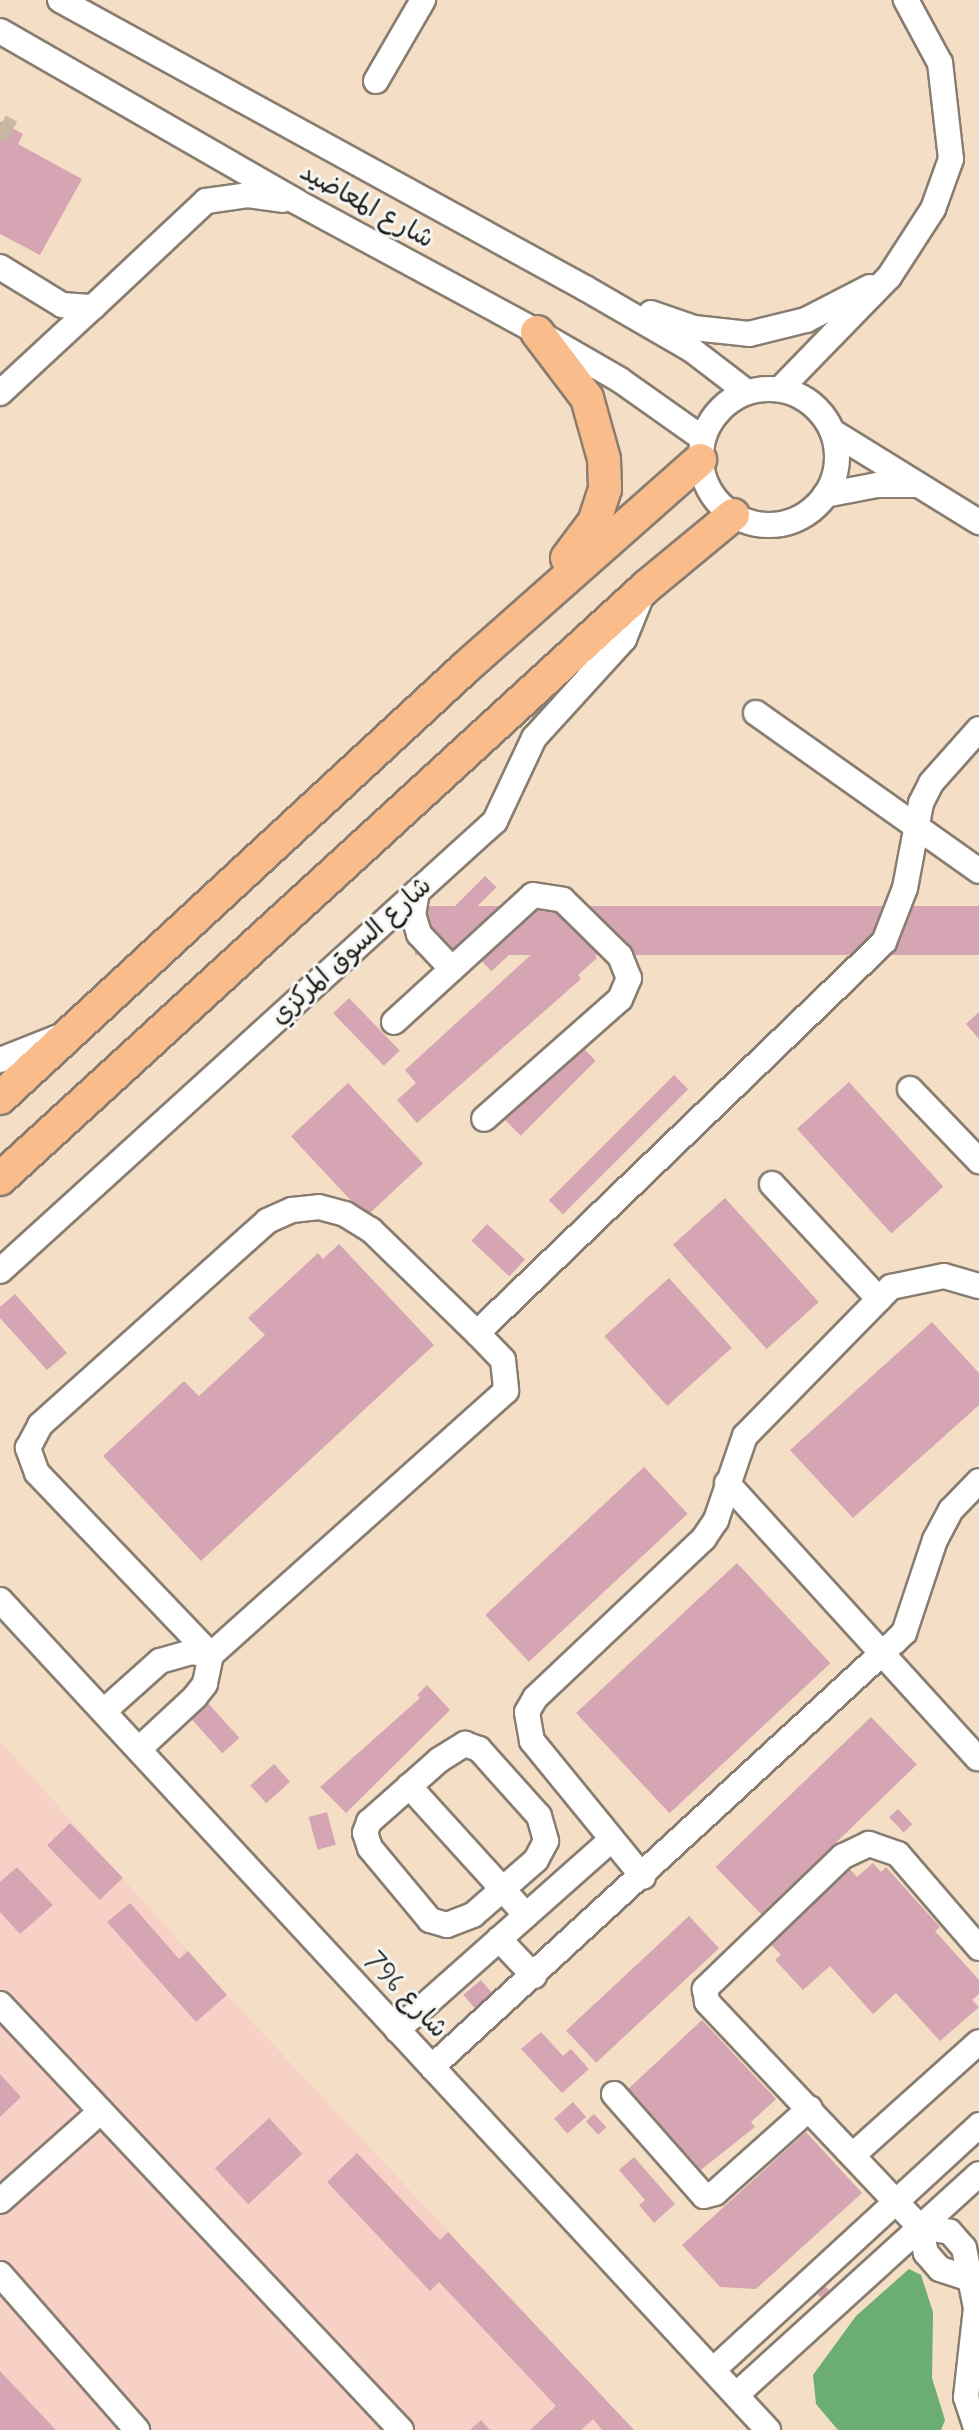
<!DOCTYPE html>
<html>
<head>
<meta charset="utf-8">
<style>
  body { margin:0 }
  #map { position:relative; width:979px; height:2430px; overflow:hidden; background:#f4dec5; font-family:Mynerve,"Playpen Sans Arabic",sans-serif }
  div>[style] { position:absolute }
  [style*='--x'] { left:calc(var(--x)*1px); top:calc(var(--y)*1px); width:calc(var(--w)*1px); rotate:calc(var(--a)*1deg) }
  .built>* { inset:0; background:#f7d1c6 }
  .forest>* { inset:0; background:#6cad71 }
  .building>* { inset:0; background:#d6a5b3; transform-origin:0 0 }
  .minor-tunnel>* { height:24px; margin-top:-12px; transform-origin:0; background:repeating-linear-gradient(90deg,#c9b7a3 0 24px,transparent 0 36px) }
  .roads { filter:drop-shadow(2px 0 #887d70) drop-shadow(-2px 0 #887d70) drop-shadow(0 2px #887d70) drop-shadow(0 -2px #887d70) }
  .minor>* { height:24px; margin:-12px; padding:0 12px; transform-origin:12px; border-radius:12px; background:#fff }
  .minor>.ring { margin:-12px; padding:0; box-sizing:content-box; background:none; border:24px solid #fff; border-radius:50% }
  .major>* { height:32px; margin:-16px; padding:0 16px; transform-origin:16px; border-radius:16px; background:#fabc8b }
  span { translate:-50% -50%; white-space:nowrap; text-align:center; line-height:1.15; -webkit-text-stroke:6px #f6f6f2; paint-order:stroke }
  .street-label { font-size:26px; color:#1c1c1c }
</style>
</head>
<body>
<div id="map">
  <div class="built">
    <div style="clip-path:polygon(0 1741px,227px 1995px,634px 2430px,0 2430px)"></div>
  </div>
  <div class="forest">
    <div style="clip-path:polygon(909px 2269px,921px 2275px,933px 2312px,932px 2378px,945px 2420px,941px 2430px,838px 2430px,816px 2404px,813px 2375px,856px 2316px)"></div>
  </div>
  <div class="building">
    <div style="clip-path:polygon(0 121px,23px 134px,18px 144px,82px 179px,40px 255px,0 234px)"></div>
    <div style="left:485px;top:876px;width:16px;height:65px;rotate:45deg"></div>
    <div style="left:979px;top:906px;width:49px;height:564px;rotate:90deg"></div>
    <div style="left:526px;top:913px;width:19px;height:65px;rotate:47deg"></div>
    <div style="clip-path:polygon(576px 935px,597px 958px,578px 975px,581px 979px,417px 1123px,397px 1100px,416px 1083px,405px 1070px,546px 941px,556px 953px)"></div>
    <div style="left:349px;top:998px;width:73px;height:22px;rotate:46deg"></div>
    <div style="clip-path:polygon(979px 1012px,979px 1039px,966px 1024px)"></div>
    <div style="left:578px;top:1043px;width:25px;height:106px;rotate:45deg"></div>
    <div style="left:674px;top:1075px;width:20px;height:177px;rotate:45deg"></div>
    <div style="left:849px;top:1082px;width:141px;height:70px;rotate:48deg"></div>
    <div style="left:348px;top:1083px;width:110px;height:78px;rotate:47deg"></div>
    <div style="left:725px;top:1198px;width:140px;height:70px;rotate:48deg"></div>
    <div style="left:487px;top:1224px;width:52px;height:23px;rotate:43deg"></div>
    <div style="clip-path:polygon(339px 1244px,434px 1345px,201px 1561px,103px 1456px,184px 1381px,199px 1396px,265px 1335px,248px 1318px,318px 1253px,323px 1259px)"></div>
    <div style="left:669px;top:1278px;width:94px;height:87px;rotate:48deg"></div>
    <div style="clip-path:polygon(15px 1294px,67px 1353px,47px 1370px,0 1318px,0 1307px)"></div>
    <div style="clip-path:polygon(932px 1322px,979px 1373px,979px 1405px,853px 1518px,790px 1450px)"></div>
    <div style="left:644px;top:1467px;width:64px;height:217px;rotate:47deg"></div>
    <div style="left:737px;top:1563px;width:137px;height:220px;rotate:47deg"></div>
    <div style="clip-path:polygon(427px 1685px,450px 1710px,346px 1813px,320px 1787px,420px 1698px,417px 1695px)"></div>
    <div style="left:208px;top:1703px;width:47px;height:23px;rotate:48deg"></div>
    <div style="left:871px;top:1717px;width:66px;height:216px;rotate:46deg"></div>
    <div style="left:274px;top:1764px;width:24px;height:32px;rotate:48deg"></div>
    <div style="left:898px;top:1809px;width:21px;height:12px;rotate:47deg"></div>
    <div style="left:327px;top:1812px;width:34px;height:19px;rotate:75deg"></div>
    <div style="left:70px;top:1823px;width:76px;height:32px;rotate:46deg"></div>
    <div style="clip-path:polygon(873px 1863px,881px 1872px,886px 1867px,940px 1927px,935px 1931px,979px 1980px,979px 1994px,972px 2000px,979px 2007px,940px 2041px,896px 1993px,873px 2014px,830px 1966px,803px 1990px,775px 1960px,781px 1955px,768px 1941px,849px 1868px,857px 1877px)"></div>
    <div style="clip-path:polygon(17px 1867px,53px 1905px,20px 1934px,0 1912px,0 1882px)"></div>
    <div style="clip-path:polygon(130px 1903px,179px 1959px,188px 1951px,227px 1995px,196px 2022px,107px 1922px)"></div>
    <div style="left:689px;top:1916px;width:44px;height:168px;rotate:47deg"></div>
    <div style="left:481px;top:1980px;width:17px;height:23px;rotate:50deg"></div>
    <div style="clip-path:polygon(702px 2020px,776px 2099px,751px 2122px,755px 2127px,697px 2173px,626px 2091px)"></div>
    <div style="clip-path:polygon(541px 2032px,563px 2056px,571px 2049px,589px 2069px,562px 2093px,521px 2049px)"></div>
    <div style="clip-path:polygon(0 2074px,21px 2097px,0 2117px)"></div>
    <div style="left:573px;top:2102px;width:20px;height:25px;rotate:49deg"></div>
    <div style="left:594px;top:2114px;width:18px;height:11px;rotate:47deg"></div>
    <div style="left:269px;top:2118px;width:49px;height:74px;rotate:47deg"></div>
    <div style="clip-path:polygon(806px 2132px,862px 2193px,756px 2289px,720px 2287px,682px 2245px)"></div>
    <div style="clip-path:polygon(357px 2153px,440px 2240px,448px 2232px,634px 2430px,602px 2430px,593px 2419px,581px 2430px,530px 2430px,556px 2406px,439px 2282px,430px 2291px,327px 2182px)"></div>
    <div style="clip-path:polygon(634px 2157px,675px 2204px,654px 2223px,639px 2205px,645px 2200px,619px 2170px)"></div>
    <div style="left:824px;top:2285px;width:11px;height:11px;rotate:45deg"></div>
    <div style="clip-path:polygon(0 2371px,56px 2430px,0 2430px)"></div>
    <div style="clip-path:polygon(481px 2420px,490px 2430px,470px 2430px)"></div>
  </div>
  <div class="minor-tunnel">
    <div style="--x:0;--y:126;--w:13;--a:29"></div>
  </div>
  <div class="roads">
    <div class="minor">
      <div style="--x:60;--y:0;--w:599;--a:28.75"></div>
      <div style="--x:585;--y:288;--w:124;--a:30.1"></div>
      <div style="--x:692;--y:350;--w:69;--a:37.4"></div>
      <div style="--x:0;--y:31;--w:343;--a:29.9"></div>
      <div style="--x:297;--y:202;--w:273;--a:28.4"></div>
      <div style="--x:537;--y:332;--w:96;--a:30"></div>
      <div style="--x:620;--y:380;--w:100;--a:35.3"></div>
      <div style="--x:376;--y:81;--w:94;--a:-59.9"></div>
      <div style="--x:0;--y:267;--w:73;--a:31.5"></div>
      <div style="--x:62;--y:305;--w:31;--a:4"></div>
      <div style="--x:93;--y:307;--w:155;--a:-43.2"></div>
      <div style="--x:206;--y:201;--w:42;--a:-8.1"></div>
      <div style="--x:248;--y:195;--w:35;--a:8"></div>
      <div style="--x:651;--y:313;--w:46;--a:19.2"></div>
      <div style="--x:694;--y:328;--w:55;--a:6.2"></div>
      <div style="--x:749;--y:334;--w:59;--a:-13.8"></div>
      <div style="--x:806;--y:320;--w:72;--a:-27.3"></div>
      <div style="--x:780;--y:389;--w:156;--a:-45.8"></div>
      <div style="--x:889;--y:277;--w:81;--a:-57.1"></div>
      <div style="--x:933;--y:209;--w:53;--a:-70.2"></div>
      <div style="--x:951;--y:159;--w:97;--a:-96.5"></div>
      <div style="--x:940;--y:63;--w:72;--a:-118.4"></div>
      <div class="ring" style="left:701px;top:389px;width:112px;height:112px"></div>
      <div style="--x:0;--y:393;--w:127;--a:-42.8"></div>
      <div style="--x:833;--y:432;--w:172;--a:31.7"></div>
      <div style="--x:825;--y:495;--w:53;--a:-10.9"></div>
      <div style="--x:877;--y:485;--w:38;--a:0"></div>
      <div style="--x:756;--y:713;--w:273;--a:35.3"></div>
      <div style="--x:417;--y:892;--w:22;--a:100"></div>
      <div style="--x:413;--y:914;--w:21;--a:73"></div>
      <div style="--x:419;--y:934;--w:48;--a:46.7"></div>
      <div style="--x:394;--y:1022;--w:188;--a:-42.4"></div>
      <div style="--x:533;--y:895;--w:30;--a:9"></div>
      <div style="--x:563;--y:900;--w:80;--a:44.5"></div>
      <div style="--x:620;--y:956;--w:24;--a:68"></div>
      <div style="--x:629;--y:978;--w:23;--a:113"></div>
      <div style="--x:620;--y:999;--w:181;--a:138.6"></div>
      <div style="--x:0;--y:1060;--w:68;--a:-21.6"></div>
      <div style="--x:910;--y:1089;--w:100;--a:46.2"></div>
      <div style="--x:772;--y:1184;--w:157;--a:47.1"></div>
      <div style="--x:319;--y:1207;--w:27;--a:15"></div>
      <div style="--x:345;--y:1214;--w:31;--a:32"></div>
      <div style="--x:371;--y:1230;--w:148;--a:44.2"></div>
      <div style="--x:477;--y:1333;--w:37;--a:46"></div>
      <div style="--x:503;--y:1360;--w:31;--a:84"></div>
      <div style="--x:506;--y:1391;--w:396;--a:138.2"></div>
      <div style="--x:211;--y:1655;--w:252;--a:-133.7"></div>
      <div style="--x:37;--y:1473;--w:27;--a:-110"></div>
      <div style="--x:28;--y:1448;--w:26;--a:-62"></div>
      <div style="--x:40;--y:1425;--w:305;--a:-41.9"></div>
      <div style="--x:267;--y:1221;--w:27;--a:-24"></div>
      <div style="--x:292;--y:1210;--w:27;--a:-6"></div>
      <div style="--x:0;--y:1271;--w:669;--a:-42.27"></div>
      <div style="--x:495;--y:821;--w:92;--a:-64.8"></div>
      <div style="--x:534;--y:738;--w:134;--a:-47.7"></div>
      <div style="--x:624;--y:639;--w:48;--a:-67.8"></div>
      <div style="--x:477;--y:1333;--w:564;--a:-43.85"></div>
      <div style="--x:884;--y:942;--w:58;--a:-68.7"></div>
      <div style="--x:905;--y:888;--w:86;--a:-79.3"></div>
      <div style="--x:921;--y:803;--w:22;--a:-63"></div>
      <div style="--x:931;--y:783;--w:72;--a:-48.4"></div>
      <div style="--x:727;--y:1483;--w:372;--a:47.7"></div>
      <div style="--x:0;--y:1600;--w:1131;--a:47.22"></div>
      <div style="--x:104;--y:1711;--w:75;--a:-41.8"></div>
      <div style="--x:160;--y:1661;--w:32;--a:-16"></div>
      <div style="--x:191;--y:1652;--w:20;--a:9"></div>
      <div style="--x:211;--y:1655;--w:30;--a:102"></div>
      <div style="--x:205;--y:1684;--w:16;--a:128"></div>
      <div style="--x:195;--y:1697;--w:76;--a:137.1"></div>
      <div style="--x:465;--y:1744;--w:15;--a:20"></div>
      <div style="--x:479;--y:1749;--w:90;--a:48.2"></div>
      <div style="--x:539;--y:1816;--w:26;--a:74"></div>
      <div style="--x:546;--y:1841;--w:21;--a:118"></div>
      <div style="--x:536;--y:1860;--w:84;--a:138.9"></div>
      <div style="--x:473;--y:1915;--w:28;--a:159"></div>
      <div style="--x:447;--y:1925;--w:18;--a:-164"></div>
      <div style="--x:430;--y:1920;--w:94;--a:-129.8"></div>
      <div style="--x:370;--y:1848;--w:16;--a:-108"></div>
      <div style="--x:365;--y:1833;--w:12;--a:-70"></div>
      <div style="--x:369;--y:1822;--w:94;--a:-41.5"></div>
      <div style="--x:439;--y:1760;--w:31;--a:-32"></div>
      <div style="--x:409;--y:1786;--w:174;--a:47.8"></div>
      <div style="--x:643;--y:1877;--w:176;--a:-129.2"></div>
      <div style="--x:532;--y:1741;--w:29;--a:-100"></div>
      <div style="--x:527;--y:1712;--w:16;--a:-60"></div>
      <div style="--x:535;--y:1698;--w:233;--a:-43.4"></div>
      <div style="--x:704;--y:1538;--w:22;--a:-56"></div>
      <div style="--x:716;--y:1520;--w:89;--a:-71"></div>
      <div style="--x:745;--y:1436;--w:209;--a:-45.6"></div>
      <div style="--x:891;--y:1287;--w:54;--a:-11.7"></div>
      <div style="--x:944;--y:1276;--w:36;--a:16"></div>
      <div style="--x:499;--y:1939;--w:51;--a:46.6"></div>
      <div style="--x:979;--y:1948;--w:124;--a:-130.8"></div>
      <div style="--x:898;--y:1854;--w:31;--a:-161"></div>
      <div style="--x:869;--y:1844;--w:29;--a:155"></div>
      <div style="--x:843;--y:1856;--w:192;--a:136.1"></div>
      <div style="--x:705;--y:1989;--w:13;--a:81"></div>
      <div style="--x:707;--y:2002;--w:310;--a:46.6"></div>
      <div style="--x:920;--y:2227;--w:27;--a:77"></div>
      <div style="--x:926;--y:2253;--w:21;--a:49"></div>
      <div style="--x:940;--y:2269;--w:41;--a:18.4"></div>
      <div style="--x:0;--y:2004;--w:585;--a:46.73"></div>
      <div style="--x:397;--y:2030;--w:285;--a:-41.6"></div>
      <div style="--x:432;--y:2067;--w:641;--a:-42.6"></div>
      <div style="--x:904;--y:1633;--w:98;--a:-71.6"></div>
      <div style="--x:935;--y:1540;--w:34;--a:-62"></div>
      <div style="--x:951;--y:1510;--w:40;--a:-46"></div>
      <div style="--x:614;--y:2094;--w:136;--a:48.6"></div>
      <div style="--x:704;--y:2196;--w:11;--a:-15"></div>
      <div style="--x:715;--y:2193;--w:127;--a:-41.8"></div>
      <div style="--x:853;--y:2155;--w:169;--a:-41.9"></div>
      <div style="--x:0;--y:2201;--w:135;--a:-41.7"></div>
      <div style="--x:920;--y:2227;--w:30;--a:9"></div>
      <div style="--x:950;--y:2232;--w:21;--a:49"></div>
      <div style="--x:964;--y:2248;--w:61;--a:78.7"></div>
      <div style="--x:976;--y:2308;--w:90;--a:96.4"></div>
      <div style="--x:966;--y:2397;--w:35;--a:72"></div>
      <div style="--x:0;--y:2274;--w:208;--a:48.7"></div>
      <div style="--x:713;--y:2370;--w:362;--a:-42.6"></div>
      <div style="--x:736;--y:2395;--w:328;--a:-42.3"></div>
    </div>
    <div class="major">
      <div style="--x:537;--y:332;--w:83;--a:52.9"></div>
      <div style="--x:587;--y:398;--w:63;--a:74.4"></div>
      <div style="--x:604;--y:459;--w:30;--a:88"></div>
      <div style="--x:605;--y:489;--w:35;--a:108"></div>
      <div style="--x:594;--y:522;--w:45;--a:126.9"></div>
      <div style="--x:0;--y:1098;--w:633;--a:-42.76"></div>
      <div style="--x:465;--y:668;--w:314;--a:-41.5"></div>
      <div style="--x:0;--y:1179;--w:876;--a:-42.5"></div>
      <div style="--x:646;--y:587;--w:113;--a:-39.6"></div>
    </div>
  </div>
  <div class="street-label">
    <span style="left:366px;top:207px;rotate:29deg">شارع المعاضيد</span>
    <span style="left:352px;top:952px;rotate:-42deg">شارع السوق المركزي</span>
    <span style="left:405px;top:1996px;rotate:47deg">شارع 796</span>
  </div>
</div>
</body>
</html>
